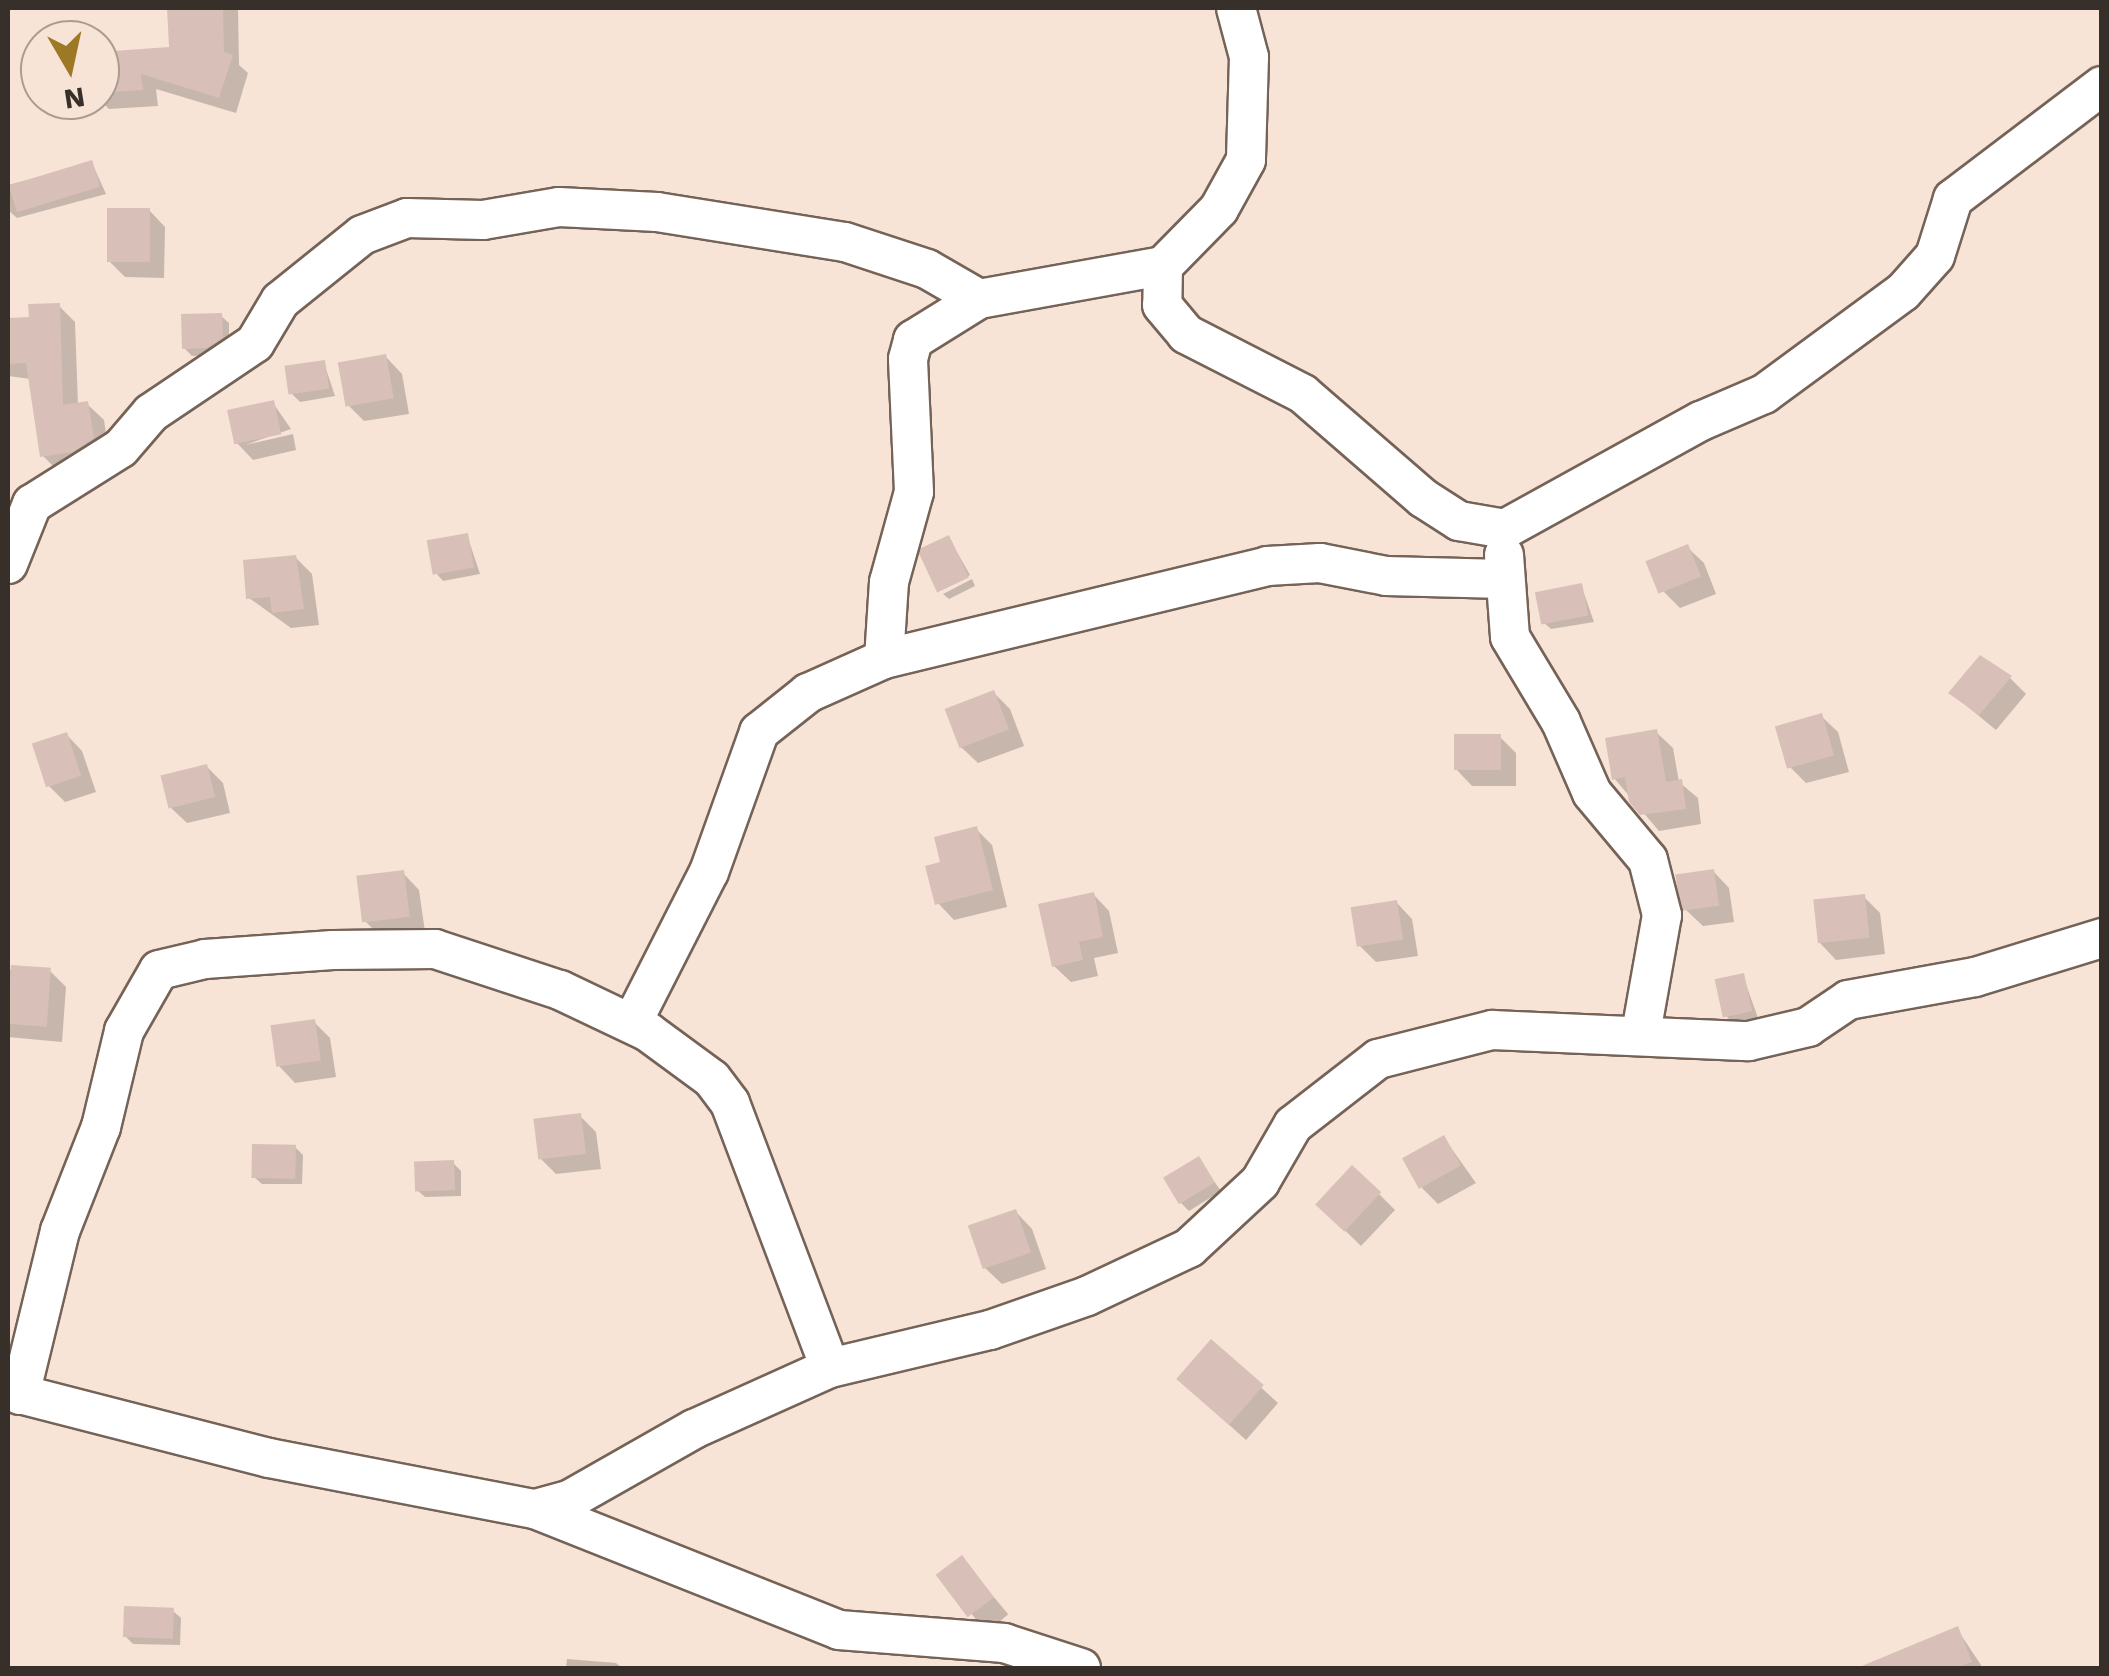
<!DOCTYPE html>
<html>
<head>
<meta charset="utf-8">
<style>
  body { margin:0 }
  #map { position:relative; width:2109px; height:1676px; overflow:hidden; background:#f8e4d6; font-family:"Work Sans",sans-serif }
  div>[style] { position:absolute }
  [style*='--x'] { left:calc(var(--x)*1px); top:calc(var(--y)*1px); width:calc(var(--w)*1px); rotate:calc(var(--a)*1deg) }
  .shadow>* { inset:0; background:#0003; transform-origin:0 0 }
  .building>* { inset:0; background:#d8c0b9; transform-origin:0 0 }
  .roads { filter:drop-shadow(2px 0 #756357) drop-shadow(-2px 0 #756357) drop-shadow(0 2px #756357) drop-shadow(0 -2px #756357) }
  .street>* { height:38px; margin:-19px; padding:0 19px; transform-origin:19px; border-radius:19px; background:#fff }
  span { translate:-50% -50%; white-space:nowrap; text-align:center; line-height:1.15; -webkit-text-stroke:8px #f8e4d6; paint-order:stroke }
  .frame { position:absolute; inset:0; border:10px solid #372f2a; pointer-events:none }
  .north { position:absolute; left:20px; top:20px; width:100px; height:100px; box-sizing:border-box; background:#f8e4d6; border:2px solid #ab9c91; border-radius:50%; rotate:171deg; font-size:28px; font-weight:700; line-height:40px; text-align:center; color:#372f2a }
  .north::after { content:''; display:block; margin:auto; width:35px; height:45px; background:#9e7925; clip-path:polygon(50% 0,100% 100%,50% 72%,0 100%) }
</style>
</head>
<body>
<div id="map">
  <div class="shadow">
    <div style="clip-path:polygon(169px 8px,238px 8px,239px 65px,248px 73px,236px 113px,156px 89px,158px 106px,109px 109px,100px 100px,100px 56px,171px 49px)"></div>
    <div style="clip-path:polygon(92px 163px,106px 194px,17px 218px,9px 211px,8px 185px)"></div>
    <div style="clip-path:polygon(149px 210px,165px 227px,164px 278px,125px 277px,109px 261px)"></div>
    <div style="clip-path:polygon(59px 306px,75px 322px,78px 405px,87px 404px,104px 420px,109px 455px,59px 472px,43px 456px,31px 379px,8px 376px,8px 320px,32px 320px)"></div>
    <div style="clip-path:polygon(221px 316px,229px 323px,229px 345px,215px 355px,192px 356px,184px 348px)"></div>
    <div style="clip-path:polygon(386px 357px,402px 374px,409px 414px,364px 421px,348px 405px)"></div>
    <div style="clip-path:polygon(324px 363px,335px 396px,300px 402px,292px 394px)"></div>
    <div style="clip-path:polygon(273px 403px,291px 429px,245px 445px,293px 434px,296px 450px,253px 460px,237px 443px)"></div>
    <div style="clip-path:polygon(467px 535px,480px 574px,443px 581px,436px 573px)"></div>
    <div style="clip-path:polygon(949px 538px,970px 575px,940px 589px)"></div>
    <div style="clip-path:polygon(1687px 547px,1704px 563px,1716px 594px,1680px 608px,1664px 592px)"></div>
    <div style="clip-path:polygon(295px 557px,312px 574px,319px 625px,291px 628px,249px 598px)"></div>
    <div style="clip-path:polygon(972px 579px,975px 586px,949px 599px,943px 594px)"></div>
    <div style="clip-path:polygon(1581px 585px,1594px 622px,1551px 629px,1543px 622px)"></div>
    <div style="clip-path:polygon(2010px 678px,2026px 694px,1996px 730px,1951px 693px)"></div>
    <div style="clip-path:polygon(994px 693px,1010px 709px,1024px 746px,978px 763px,961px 747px)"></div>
    <div style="clip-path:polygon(1821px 716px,1838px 732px,1849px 772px,1806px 783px,1790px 767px)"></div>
    <div style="clip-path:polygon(1656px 732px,1673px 748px,1679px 782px,1698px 798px,1701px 824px,1659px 831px,1614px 778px)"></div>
    <div style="clip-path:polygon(66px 734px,82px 751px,96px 792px,65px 802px,49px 786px)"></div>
    <div style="clip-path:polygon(1500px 737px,1516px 753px,1516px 786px,1472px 786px,1456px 769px)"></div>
    <div style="clip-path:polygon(206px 766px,223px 783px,230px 813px,187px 823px,170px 807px)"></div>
    <div style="clip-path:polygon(976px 829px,992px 845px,1007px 907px,954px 920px,938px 903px)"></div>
    <div style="clip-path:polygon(1713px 871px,1729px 888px,1734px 922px,1703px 926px,1686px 910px)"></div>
    <div style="clip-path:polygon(403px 873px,419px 890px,425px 932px,382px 938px,366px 922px)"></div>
    <div style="clip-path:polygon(1093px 894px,1109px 911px,1118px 953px,1094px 958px,1098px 976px,1071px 982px,1054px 966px)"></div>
    <div style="clip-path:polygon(1864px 897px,1880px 913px,1885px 954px,1836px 960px,1820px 943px)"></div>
    <div style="clip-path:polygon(1396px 902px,1412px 919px,1418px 956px,1376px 962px,1360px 946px)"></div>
    <div style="clip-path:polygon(8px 970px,50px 971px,66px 987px,62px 1042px,8px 1037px)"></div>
    <div style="clip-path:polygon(1743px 976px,1758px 1018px,1732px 1022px,1724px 1014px)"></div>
    <div style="clip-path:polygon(314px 1022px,330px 1038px,336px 1077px,295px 1083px,279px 1066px)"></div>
    <div style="clip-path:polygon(580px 1116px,596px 1132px,601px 1169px,556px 1174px,540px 1158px)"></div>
    <div style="clip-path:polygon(1444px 1138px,1476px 1183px,1438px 1204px,1422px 1188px)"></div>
    <div style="clip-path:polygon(295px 1147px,303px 1155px,302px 1184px,262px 1184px,254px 1177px)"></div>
    <div style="clip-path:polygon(1199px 1160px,1221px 1191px,1189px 1211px,1181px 1203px)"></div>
    <div style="clip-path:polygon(453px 1163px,461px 1171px,461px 1196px,425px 1197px,417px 1190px)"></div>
    <div style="clip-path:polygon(1379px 1194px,1395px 1210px,1361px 1246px,1319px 1205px)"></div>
    <div style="clip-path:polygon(1016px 1212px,1032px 1229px,1046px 1269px,1002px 1284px,985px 1268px)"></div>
    <div style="clip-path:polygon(1212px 1343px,1278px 1403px,1246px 1440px,1196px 1395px)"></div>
    <div style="left:962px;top:1559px;width:72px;height:28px;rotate:50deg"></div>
    <div style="clip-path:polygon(173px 1611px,181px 1618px,180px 1645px,133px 1644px,125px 1636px)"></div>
    <div style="clip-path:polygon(1957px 1629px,1983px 1668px,1915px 1668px,1908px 1649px)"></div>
    <div style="clip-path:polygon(567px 1659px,616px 1663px,622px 1668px,566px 1668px)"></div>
  </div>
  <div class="building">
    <div style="clip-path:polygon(167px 8px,223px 8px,224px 52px,233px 55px,219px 98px,141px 74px,143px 90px,100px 93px,100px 52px,169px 47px)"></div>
    <div style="left:92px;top:160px;width:28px;height:87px;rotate:73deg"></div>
    <div style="left:107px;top:208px;width:43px;height:54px"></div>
    <div style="clip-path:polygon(60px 303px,63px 405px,88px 401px,94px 438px,73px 452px,40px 457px,26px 363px,8px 364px,8px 318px,29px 317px,28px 304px)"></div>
    <div style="clip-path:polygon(222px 313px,223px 338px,207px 348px,182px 349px,181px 314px)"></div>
    <div style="left:386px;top:354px;width:45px;height:49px;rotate:80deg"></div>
    <div style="left:325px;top:360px;width:29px;height:41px;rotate:82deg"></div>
    <div style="left:274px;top:400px;width:35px;height:48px;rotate:78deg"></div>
    <div style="left:468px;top:533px;width:35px;height:42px;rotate:80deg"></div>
    <div style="left:949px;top:535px;width:47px;height:35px;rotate:65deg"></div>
    <div style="left:1688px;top:544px;width:35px;height:46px;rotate:68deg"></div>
    <div style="clip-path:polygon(296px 555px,304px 609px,272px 613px,270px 597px,246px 599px,243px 560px)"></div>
    <div style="left:1582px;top:583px;width:33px;height:48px;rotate:79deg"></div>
    <div style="clip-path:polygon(1980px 655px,2012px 676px,1979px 715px,1948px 693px)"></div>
    <div style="left:994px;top:690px;width:42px;height:53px;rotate:69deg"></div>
    <div style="left:1822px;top:713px;width:44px;height:49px;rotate:74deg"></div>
    <div style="clip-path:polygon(1657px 729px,1666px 782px,1682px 779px,1686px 809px,1640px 815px,1629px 802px,1625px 777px,1612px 780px,1605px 738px)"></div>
    <div style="left:67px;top:732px;width:46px;height:37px;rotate:72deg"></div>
    <div style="left:1454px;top:734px;width:47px;height:36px"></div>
    <div style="left:207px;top:764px;width:34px;height:48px;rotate:76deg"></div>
    <div style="clip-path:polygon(977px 826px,993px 890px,935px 905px,925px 866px,940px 862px,934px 837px)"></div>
    <div style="left:1714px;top:869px;width:37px;height:39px;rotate:82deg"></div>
    <div style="left:404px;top:870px;width:47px;height:48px;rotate:83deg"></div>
    <div style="clip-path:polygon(1094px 892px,1103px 937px,1079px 942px,1083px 960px,1052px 967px,1038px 904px)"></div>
    <div style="left:1865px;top:894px;width:44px;height:52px;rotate:84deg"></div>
    <div style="left:1397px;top:900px;width:40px;height:47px;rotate:81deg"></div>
    <div style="left:11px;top:965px;width:40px;height:59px;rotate:4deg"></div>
    <div style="left:1744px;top:973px;width:39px;height:30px;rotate:78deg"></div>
    <div style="left:315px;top:1019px;width:42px;height:45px;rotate:82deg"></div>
    <div style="left:581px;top:1113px;width:41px;height:48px;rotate:83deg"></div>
    <div style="left:1444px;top:1135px;width:35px;height:48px;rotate:61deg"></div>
    <div style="left:252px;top:1144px;width:44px;height:34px;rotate:1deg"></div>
    <div style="left:1199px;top:1156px;width:31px;height:42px;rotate:59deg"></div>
    <div style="left:454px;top:1160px;width:30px;height:40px;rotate:88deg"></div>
    <div style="left:1352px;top:1165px;width:40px;height:54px;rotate:43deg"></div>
    <div style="left:1016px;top:1209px;width:46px;height:51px;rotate:71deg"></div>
    <div style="left:1211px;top:1339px;width:70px;height:53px;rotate:41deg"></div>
    <div style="left:962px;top:1555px;width:53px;height:33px;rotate:53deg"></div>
    <div style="left:124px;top:1606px;width:50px;height:31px;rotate:2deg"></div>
    <div style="clip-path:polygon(1958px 1626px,1972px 1662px,1955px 1668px,1857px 1668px)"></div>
  </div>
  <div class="roads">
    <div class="street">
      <div style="--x:1236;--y:8;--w:51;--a:75.1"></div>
      <div style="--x:1249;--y:57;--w:103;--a:91.7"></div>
      <div style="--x:1246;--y:160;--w:56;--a:118.9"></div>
      <div style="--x:1219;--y:209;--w:80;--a:134.5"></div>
      <div style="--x:1163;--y:266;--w:39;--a:91"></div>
      <div style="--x:1162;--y:305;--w:38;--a:50"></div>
      <div style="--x:1186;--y:334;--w:131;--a:27.1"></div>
      <div style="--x:1303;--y:394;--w:159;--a:40.9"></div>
      <div style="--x:1423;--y:498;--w:43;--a:32.6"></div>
      <div style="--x:1459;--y:521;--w:47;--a:9.9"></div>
      <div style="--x:1505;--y:529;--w:224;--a:-28.9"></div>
      <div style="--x:1701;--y:421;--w:69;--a:-23.2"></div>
      <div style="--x:1764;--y:394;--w:172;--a:-36.3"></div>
      <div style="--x:1903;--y:292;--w:48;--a:-48.4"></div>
      <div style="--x:1935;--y:256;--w:60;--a:-72.5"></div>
      <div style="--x:1953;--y:199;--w:187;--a:-37.2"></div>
      <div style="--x:1504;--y:555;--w:82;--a:85.8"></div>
      <div style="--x:1510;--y:637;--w:99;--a:59"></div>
      <div style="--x:1561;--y:722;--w:77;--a:66.4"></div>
      <div style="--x:1592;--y:793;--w:87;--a:50.1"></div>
      <div style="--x:1648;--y:860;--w:57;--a:75.7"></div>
      <div style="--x:1662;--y:915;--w:120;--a:100.1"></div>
      <div style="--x:8;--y:564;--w:65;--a:-68.2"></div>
      <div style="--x:32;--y:504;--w:105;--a:-32.2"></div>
      <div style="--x:121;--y:448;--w:46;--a:-49.4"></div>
      <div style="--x:151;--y:413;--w:125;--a:-33.9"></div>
      <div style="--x:255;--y:343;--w:49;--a:-59.2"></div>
      <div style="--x:280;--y:301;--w:105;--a:-38.8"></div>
      <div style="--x:362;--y:235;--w:48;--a:-20.7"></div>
      <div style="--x:407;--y:218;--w:76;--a:1.5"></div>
      <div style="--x:483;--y:220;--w:77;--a:-9.7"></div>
      <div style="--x:559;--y:207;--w:98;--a:2.9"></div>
      <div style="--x:657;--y:212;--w:190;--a:9.1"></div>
      <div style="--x:845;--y:242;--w:86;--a:18.2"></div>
      <div style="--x:927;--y:269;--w:60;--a:30"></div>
      <div style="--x:884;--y:659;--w:77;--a:-86.3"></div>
      <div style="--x:889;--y:582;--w:93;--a:-74.5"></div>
      <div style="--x:914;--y:492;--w:133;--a:-92.6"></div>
      <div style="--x:908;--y:359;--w:20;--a:-75"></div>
      <div style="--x:913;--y:340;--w:78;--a:-31.8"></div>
      <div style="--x:979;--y:299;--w:187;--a:-10.2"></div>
      <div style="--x:632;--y:1023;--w:169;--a:-63"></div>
      <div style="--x:709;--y:872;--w:149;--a:-70.3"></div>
      <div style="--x:759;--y:732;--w:63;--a:-38.5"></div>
      <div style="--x:808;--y:693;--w:83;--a:-24.1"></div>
      <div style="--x:884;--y:659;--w:394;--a:-13.6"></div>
      <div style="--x:1267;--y:566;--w:53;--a:-3.2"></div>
      <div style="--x:1320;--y:563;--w:67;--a:11.1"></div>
      <div style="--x:1386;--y:576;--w:118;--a:1.5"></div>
      <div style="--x:8;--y:1391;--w:269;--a:14.4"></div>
      <div style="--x:269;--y:1458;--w:271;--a:10.9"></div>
      <div style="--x:535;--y:1509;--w:327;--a:21.7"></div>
      <div style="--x:839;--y:1630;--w:166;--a:4.5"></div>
      <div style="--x:1004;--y:1643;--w:81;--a:18"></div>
      <div style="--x:20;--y:1395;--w:169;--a:-76.3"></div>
      <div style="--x:60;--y:1231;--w:112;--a:-68.5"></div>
      <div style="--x:101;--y:1127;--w:99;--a:-76.5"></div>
      <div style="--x:124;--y:1031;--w:70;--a:-60.2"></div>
      <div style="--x:159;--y:970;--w:47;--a:-13.4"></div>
      <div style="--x:205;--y:959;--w:128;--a:-4"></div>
      <div style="--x:333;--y:950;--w:102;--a:-0.6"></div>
      <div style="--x:435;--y:949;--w:132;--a:18.2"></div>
      <div style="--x:560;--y:990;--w:98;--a:25.5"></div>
      <div style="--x:648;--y:1032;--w:79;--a:36.3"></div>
      <div style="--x:712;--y:1079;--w:30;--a:53"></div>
      <div style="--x:730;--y:1103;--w:283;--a:69.3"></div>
      <div style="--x:535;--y:1509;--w:35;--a:-15"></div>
      <div style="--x:569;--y:1500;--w:144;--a:-29.6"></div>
      <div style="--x:694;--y:1429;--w:149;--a:-24.2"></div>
      <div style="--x:830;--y:1368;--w:164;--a:-13.4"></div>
      <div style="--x:990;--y:1330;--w:103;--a:-19.3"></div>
      <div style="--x:1087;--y:1296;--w:113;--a:-25.2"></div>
      <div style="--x:1189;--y:1248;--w:97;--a:-42.9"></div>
      <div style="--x:1260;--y:1182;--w:66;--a:-59.9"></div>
      <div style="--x:1293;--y:1125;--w:108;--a:-37.8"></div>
      <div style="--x:1378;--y:1059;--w:118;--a:-14.3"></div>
      <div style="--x:1492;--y:1030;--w:257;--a:2.5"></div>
      <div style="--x:1749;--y:1041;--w:61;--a:-13.3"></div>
      <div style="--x:1808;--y:1027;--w:48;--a:-34"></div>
      <div style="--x:1848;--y:1000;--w:129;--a:-10.3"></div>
      <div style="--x:1975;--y:977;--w:133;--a:-17.1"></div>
    </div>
  </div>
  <div class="frame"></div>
  <div class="north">N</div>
</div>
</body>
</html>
